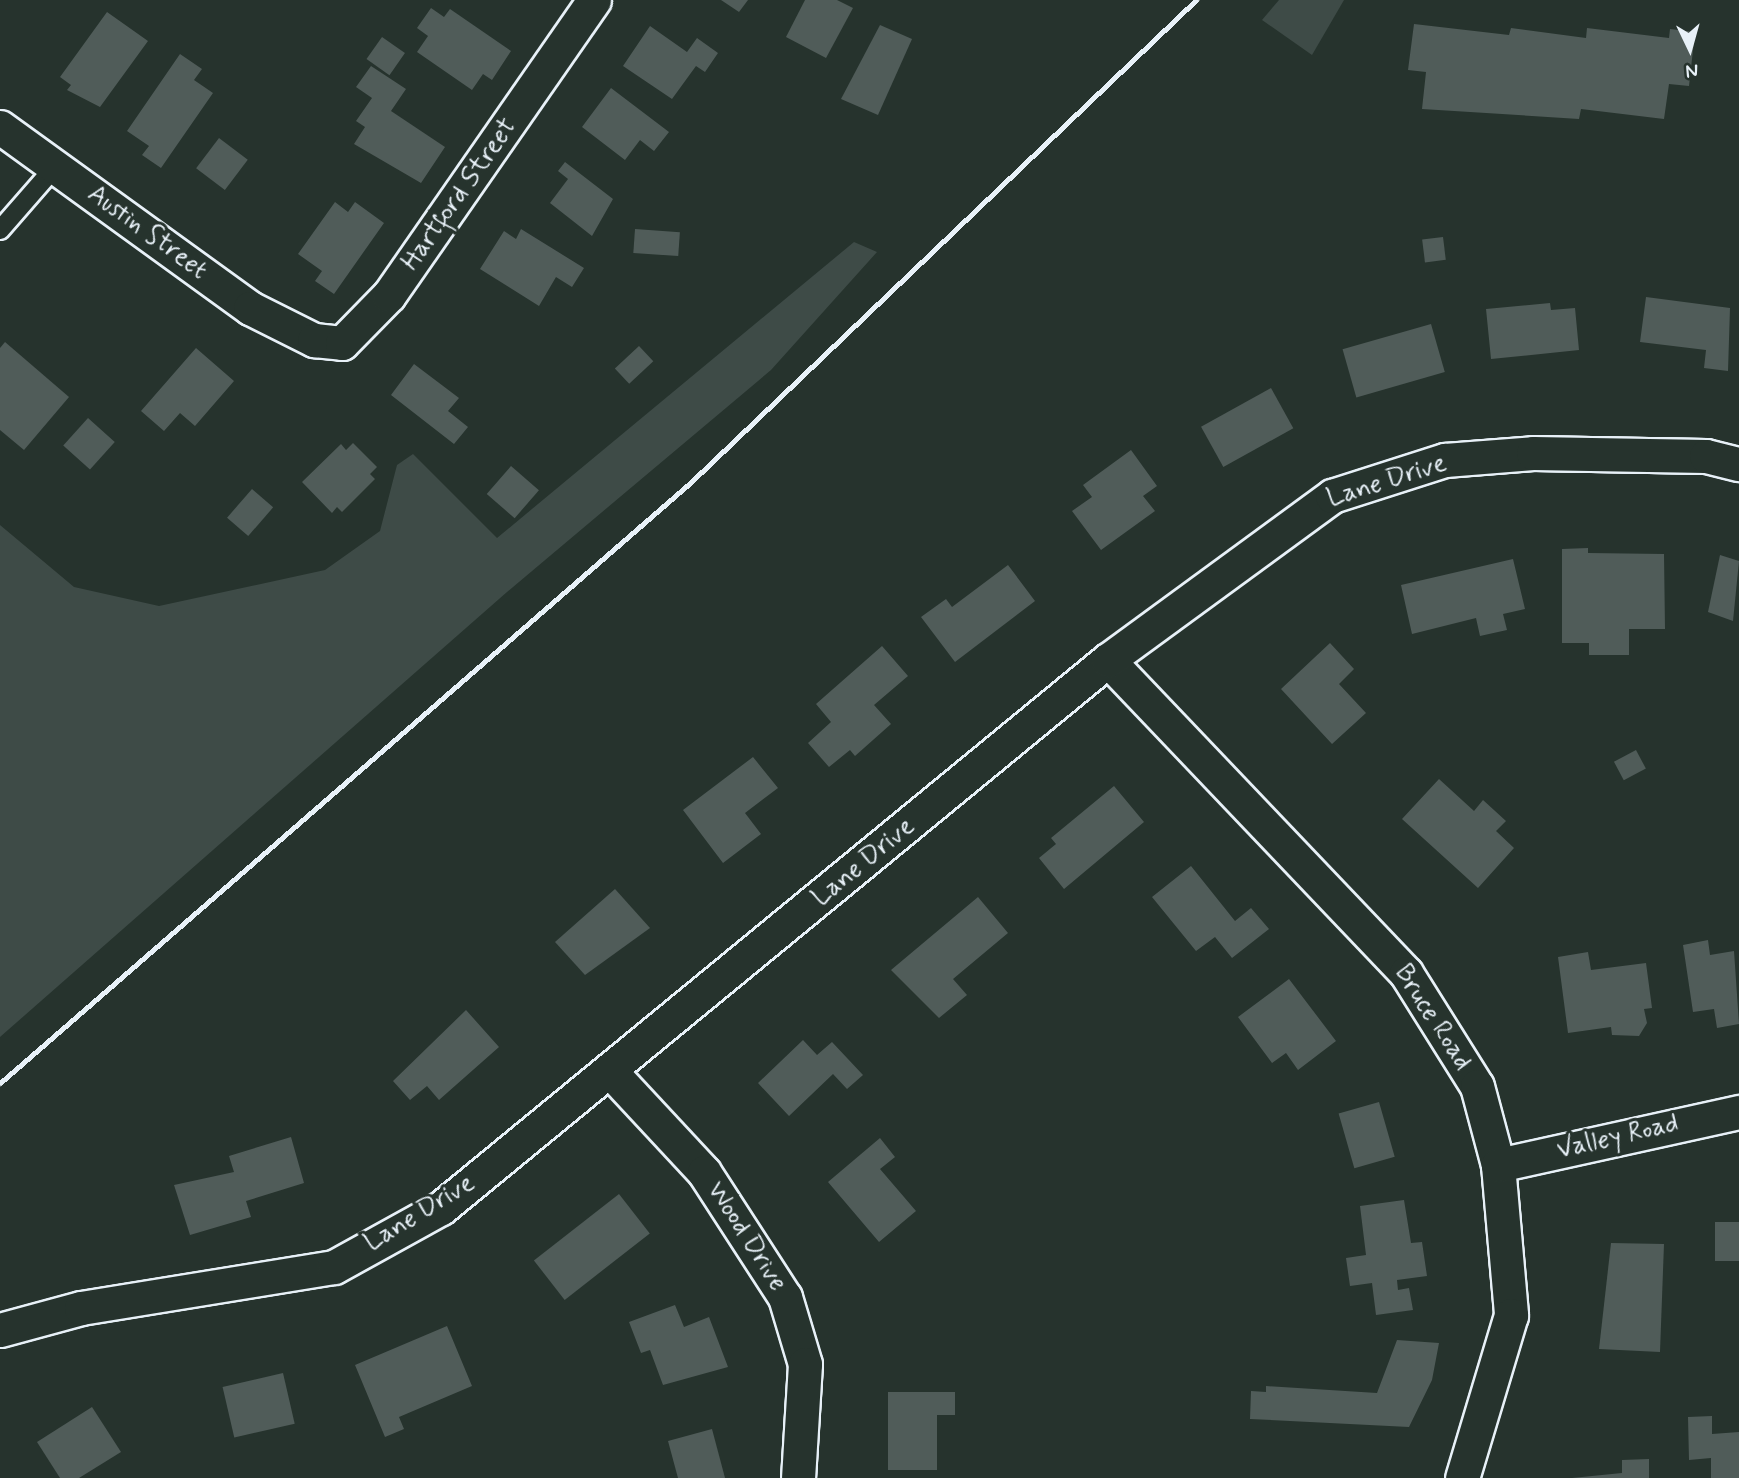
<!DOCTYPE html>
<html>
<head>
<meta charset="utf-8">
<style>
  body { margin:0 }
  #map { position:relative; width:1739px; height:1478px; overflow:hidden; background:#26332d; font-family:Mynerve,sans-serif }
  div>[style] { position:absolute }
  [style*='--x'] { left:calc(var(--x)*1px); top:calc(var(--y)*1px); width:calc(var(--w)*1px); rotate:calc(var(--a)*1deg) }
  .green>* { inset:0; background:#3e4b47 }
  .building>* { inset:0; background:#505c59; transform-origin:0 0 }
  .roads { filter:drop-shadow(2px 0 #e8f1f8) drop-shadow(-2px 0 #e8f1f8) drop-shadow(0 2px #e8f1f8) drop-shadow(0 -2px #e8f1f8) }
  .service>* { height:18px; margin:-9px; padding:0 9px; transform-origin:9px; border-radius:9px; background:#26332d }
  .minor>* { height:33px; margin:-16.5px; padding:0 16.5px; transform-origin:16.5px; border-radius:16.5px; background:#26332d }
  .rail>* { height:5px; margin:-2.5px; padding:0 2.5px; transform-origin:2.5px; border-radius:2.5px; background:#e8f1f8 }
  span { translate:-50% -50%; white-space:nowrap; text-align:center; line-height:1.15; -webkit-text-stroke:6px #26332d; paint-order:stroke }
  .street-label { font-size:26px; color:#e8f1f8 }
  .north { position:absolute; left:1655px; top:14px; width:70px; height:70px; -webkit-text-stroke:5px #26332d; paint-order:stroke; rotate:175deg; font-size:19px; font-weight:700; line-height:28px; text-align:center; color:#e8f1f8 }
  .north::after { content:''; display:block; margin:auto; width:24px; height:32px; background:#e8f1f8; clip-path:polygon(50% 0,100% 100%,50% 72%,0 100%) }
</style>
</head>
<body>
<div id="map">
  <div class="green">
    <div style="clip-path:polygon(1279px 0,1344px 0,1312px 55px,1262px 20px)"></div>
    <div style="clip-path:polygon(854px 242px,877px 252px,771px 370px,507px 592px,0 1037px,0 525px,74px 587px,159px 606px,325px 570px,380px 531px,397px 465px,413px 454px,497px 538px)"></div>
  </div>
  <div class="building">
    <div style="clip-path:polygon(721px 0,748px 0,739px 12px)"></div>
    <div style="clip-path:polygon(805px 0,837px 0,853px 8px,826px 58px,786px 37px)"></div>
    <div style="clip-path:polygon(431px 8px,444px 17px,450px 9px,511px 51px,492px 80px,483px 74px,472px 90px,417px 52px,428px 36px,417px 28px)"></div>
    <div style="clip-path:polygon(107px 12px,148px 41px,100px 107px,67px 90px,71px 85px,60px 77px)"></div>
    <div style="clip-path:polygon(1414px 24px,1509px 35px,1511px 28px,1586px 38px,1587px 28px,1669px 38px,1670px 29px,1695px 32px,1689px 86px,1669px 84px,1664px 119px,1581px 109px,1579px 119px,1422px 109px,1426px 72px,1408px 70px)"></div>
    <div style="clip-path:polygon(880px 25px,912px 39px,878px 115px,841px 99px)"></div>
    <div style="clip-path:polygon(650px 26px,687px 52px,697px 38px,718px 53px,705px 72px,696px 66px,672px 99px,623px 66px)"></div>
    <div style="left:382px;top:37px;width:28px;height:27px;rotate:35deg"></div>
    <div style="clip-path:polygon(180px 54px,202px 69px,194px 80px,213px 93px,161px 168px,142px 155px,149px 146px,127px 131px)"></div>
    <div style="clip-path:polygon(371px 66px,406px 89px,391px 111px,445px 147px,421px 183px,354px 144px,365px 127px,356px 121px,372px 98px,356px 87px)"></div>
    <div style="clip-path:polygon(611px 88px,669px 132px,654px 151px,640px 140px,625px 160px,582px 127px)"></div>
    <div style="left:219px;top:138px;width:36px;height:38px;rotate:37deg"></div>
    <div style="clip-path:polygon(565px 162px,613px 199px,592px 236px,550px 203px,568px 179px,558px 171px)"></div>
    <div style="clip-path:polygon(335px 202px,348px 212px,355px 202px,384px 223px,334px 294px,315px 281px,322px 271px,298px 254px)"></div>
    <div style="clip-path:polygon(521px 229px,584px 268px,572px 287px,556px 277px,539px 306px,480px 269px,504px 231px,516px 239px)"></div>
    <div style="left:635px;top:229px;width:45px;height:24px;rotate:4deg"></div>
    <div style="left:1443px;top:237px;width:23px;height:21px;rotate:83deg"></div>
    <div style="clip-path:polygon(1646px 297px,1730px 308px,1728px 371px,1704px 368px,1706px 350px,1640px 342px)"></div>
    <div style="clip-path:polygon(1550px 303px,1551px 310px,1575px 308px,1579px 350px,1491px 359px,1486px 309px)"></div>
    <div style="left:1431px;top:324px;width:50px;height:92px;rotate:74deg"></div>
    <div style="clip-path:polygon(5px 342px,69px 397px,24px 450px,0 430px,0 348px)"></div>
    <div style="left:639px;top:346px;width:21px;height:33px;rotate:47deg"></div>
    <div style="clip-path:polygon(196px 348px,234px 381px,195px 426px,180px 413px,164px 431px,141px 411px)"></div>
    <div style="clip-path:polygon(414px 364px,459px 398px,448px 411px,468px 427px,454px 444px,391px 395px)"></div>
    <div style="left:1271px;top:388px;width:46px;height:80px;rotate:61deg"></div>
    <div style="left:88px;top:418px;width:36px;height:37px;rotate:42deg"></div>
    <div style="clip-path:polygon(353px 443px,377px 467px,370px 474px,375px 479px,342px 512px,337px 507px,332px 513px,302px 482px,341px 444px,346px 450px)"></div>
    <div style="clip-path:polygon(1131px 450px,1157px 486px,1143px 496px,1155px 511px,1101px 550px,1072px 511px,1092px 497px,1083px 485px)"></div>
    <div style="left:511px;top:466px;width:37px;height:37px;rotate:41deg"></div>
    <div style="left:252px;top:489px;width:28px;height:38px;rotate:41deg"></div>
    <div style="clip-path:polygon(1588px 548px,1588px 553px,1664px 554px,1665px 629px,1629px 629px,1629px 655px,1589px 655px,1589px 643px,1562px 643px,1562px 549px)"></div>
    <div style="clip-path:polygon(1720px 555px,1739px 561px,1733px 621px,1708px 612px)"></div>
    <div style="clip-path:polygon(1513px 559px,1525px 609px,1503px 614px,1507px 630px,1480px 636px,1476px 618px,1412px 634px,1401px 585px)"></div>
    <div style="clip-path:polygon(1008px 565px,1035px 601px,955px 662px,921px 617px,946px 599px,952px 607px)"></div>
    <div style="clip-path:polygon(1330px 643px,1354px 669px,1339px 684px,1366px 713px,1332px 744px,1281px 689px)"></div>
    <div style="clip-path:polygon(882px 646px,908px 676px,874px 705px,891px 724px,855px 756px,850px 750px,829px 767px,808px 743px,831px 722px,816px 704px)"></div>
    <div style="left:1636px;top:750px;width:21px;height:25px;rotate:62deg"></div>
    <div style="clip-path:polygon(753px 757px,778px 788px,745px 813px,761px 834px,723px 863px,683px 810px)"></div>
    <div style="clip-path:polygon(1439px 779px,1474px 811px,1483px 800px,1506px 821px,1496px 831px,1514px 848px,1478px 888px,1402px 819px)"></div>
    <div style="clip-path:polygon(1114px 786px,1144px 822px,1064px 889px,1039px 858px,1056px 844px,1051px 838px)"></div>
    <div style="clip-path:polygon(1191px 866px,1235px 921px,1251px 908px,1269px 929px,1232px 958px,1215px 937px,1196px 951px,1152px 897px)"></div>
    <div style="clip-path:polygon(615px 889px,650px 928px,585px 975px,555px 942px)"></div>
    <div style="clip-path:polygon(978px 897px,1008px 933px,953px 979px,967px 995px,939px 1018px,891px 970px)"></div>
    <div style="clip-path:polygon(1708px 940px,1710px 955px,1734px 951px,1739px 1024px,1717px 1028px,1714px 1009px,1693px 1012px,1683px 945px)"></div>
    <div style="clip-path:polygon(1588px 952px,1591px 970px,1646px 963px,1652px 1008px,1644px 1009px,1647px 1023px,1639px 1036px,1612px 1035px,1611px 1027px,1568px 1033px,1558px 957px)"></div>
    <div style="clip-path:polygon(1289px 979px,1336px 1041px,1298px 1070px,1286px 1053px,1272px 1063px,1238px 1017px)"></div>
    <div style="clip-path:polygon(466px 1010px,499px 1047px,439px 1100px,427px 1086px,410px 1100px,393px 1081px)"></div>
    <div style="clip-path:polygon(803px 1040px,817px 1055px,832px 1042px,863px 1075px,847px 1089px,833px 1074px,789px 1116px,758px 1083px)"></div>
    <div style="left:1379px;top:1102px;width:57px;height:42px;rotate:74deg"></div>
    <div style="clip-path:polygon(291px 1137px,304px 1183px,246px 1201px,251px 1217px,190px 1235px,174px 1185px,234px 1172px,229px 1156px)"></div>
    <div style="clip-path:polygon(880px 1138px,895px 1157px,880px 1169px,916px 1211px,879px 1242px,828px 1182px)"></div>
    <div style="left:619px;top:1194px;width:50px;height:108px;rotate:52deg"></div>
    <div style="clip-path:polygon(1404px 1200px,1411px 1243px,1422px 1242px,1427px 1276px,1397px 1280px,1398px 1290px,1409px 1288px,1413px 1310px,1376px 1315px,1372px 1283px,1350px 1286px,1346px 1258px,1366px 1255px,1360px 1206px)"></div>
    <div style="left:1739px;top:1222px;width:39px;height:24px;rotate:90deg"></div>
    <div style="clip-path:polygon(1611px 1243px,1664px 1244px,1660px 1352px,1599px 1349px)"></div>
    <div style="clip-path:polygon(675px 1305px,684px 1327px,709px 1317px,728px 1367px,663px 1385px,650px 1350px,641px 1353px,629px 1322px)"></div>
    <div style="clip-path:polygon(447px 1326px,472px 1386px,399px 1417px,404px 1429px,385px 1437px,355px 1365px)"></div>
    <div style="clip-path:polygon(1397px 1340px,1439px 1343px,1432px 1380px,1409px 1427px,1250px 1419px,1251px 1391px,1266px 1392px,1266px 1386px,1377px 1393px)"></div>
    <div style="left:283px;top:1373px;width:52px;height:62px;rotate:77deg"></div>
    <div style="clip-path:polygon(888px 1392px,955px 1392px,955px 1415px,937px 1415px,937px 1470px,888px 1470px)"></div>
    <div style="clip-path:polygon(92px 1407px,121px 1452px,79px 1478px,60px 1478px,37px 1442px)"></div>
    <div style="clip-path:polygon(1712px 1416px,1712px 1434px,1739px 1432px,1739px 1478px,1711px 1478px,1711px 1458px,1689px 1460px,1688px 1417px)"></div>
    <div style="clip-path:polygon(712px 1429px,725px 1478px,678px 1478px,668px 1441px)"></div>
    <div style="clip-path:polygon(1649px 1459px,1649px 1478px,1572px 1478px,1622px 1473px,1622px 1460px)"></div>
  </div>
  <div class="roads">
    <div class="service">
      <div style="--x:0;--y:230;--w:84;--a:-48.9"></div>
    </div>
    <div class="minor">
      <div style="--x:0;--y:127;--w:309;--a:35.9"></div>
      <div style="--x:250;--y:308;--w:72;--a:26.6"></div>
      <div style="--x:314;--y:340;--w:28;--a:6"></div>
      <div style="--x:342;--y:343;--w:67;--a:-45.6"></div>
      <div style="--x:389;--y:295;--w:359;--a:-55.2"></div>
      <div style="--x:1108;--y:660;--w:432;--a:46.4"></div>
      <div style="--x:1406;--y:973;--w:133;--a:57.9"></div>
      <div style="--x:1477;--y:1086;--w:82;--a:75.1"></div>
      <div style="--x:1498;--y:1165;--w:151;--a:85"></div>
      <div style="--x:1511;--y:1315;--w:170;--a:106.7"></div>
      <div style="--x:612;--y:1073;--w:135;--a:47.1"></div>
      <div style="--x:704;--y:1172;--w:149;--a:57.1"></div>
      <div style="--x:785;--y:1297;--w:70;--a:73.4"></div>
      <div style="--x:805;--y:1364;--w:114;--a:93.5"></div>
      <div style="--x:1498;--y:1165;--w:247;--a:-12.4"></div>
      <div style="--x:0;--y:1330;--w:84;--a:-15.2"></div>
      <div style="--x:81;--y:1308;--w:256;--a:-9.2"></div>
      <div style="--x:334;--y:1267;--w:122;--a:-28.9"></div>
      <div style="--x:441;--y:1208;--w:863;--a:-39.41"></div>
      <div style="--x:1108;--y:660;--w:278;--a:-36.2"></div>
      <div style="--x:1332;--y:496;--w:119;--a:-17.7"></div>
      <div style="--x:1445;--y:460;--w:88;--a:-4.5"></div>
      <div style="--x:1533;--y:453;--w:173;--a:1"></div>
      <div style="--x:1706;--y:456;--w:34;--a:14"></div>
    </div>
  </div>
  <div class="rail">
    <div style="--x:0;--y:1083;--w:914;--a:-41.01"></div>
    <div style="--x:690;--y:483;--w:700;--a:-43.67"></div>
  </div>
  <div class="street-label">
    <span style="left:460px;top:195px;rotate:-55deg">Hartford Street</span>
    <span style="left:147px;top:233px;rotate:36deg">Austin Street</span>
    <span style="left:1387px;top:482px;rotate:-18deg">Lane Drive</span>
    <span style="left:864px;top:863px;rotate:-40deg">Lane Drive</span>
    <span style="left:1432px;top:1018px;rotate:57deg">Bruce Road</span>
    <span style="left:1618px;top:1138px;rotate:-13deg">Valley Road</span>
    <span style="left:420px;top:1214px;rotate:-32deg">Lane Drive</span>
    <span style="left:746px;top:1237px;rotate:57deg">Wood Drive</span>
  </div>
  <div class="north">N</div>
</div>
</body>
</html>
